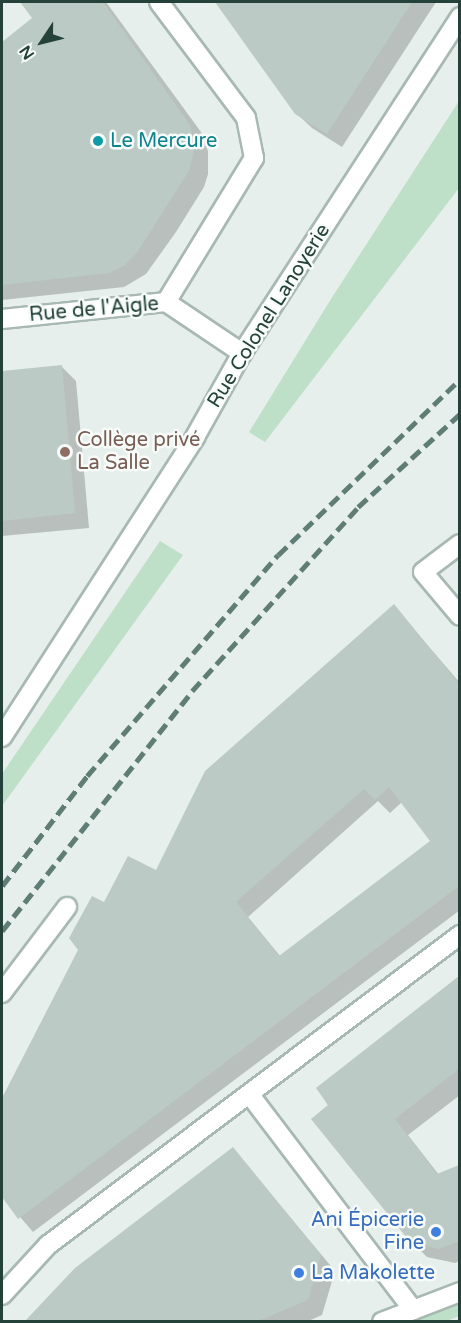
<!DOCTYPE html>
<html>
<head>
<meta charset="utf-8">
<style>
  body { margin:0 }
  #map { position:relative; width:461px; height:1323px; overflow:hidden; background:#e6efeb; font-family:"Varela Round",sans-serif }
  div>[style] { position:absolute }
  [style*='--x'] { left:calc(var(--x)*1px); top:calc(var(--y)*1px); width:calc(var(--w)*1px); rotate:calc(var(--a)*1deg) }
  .green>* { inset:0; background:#bfe0c8 }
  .shadow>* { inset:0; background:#0003 }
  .building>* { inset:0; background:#bbcac4 }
  .roads { filter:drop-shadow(2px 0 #a8b8b2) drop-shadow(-2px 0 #a8b8b2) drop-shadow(0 2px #a8b8b2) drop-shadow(0 -2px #a8b8b2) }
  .minor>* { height:18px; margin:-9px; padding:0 9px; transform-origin:9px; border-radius:9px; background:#fff }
  .rail>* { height:4.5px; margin-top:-2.25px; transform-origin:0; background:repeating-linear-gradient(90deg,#5f7d75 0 12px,transparent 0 18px) }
  .dots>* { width:16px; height:16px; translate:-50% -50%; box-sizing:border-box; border:3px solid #f7fbf9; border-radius:50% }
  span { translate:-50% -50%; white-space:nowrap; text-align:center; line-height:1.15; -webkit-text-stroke:5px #f7fbf9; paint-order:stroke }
  .culture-label { font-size:20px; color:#0d838f }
  .left { translate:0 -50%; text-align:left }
  .street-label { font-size:20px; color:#24423a }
  .education-label { font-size:20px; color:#785e54 }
  .shop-label { font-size:20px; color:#366cbe }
  .right { translate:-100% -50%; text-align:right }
  .frame { position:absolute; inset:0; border:3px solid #24423a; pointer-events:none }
  .north { position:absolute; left:12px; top:12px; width:60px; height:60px; -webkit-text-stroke:4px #f7fbf9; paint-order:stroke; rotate:235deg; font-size:16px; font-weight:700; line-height:24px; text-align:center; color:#24423a }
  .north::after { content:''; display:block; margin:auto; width:21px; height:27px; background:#24423a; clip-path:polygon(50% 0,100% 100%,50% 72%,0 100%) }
</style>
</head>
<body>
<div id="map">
  <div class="green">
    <div style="clip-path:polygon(459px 101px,459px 188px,265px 442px,249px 432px,331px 299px)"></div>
    <div style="clip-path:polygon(160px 541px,183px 555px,2px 806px,2px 774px)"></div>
    <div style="clip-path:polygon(459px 1302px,459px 1316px,447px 1321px,410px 1321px)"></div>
  </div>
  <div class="shadow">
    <div style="clip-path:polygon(22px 2px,106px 2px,201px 132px,208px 151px,208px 174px,204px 187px,176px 232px,146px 274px,124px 287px,2px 300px,2px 43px,34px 18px)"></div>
    <div style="clip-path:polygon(216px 2px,436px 2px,342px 147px,312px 128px,296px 113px)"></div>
    <div style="clip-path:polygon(62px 367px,76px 381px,89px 528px,2px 536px,2px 372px)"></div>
    <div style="clip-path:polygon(evenodd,394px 606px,460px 683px,460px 910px,33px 1232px,3px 1197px,2px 1199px,2px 1099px,105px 904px,157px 872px,394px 606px,378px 801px,390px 813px,402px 802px,432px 841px,280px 956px,248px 917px,378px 801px)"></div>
    <div style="clip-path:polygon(460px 979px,460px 1095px,408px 1135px,439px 1175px,460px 1167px,460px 1261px,455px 1263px,427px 1257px,412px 1242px,318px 1089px)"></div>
    <div style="clip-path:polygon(233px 1149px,335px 1271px,322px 1315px,306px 1322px,26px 1322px)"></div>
  </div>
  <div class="building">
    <div style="clip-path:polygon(20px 2px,103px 2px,190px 125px,195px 147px,189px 171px,138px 251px,125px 265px,109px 273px,2px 285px,2px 42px,32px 18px)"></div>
    <div style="clip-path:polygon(215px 2px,412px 2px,327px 134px,295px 114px)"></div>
    <div style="clip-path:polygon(62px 365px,75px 513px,2px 521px,2px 371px)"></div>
    <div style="clip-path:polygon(evenodd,394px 604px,459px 684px,459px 886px,18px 1219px,2px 1197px,2px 1098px,78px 950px,69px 938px,92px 896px,104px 902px,128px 856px,156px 870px,205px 771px,394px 604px,389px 787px,430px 841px,279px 956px,236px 902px,364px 789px,375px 800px,389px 787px)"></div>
    <div style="clip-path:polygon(459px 976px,459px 1069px,395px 1119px,437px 1174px,459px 1165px,459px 1241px,439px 1249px,411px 1243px,311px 1119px,328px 1105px,316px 1088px)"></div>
    <div style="clip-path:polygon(233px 1147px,321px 1255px,308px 1300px,256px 1322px,24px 1322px,75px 1268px)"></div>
  </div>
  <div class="roads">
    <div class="minor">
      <div style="--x:159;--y:2;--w:145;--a:53.1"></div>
      <div style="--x:246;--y:118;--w:41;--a:78.7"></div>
      <div style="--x:254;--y:158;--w:169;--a:121.4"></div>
      <div style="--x:2;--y:319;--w:165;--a:-5.9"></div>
      <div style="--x:166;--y:302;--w:92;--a:33.9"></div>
      <div style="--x:460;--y:544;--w:46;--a:142.9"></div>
      <div style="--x:423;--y:572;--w:57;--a:49.9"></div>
      <div style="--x:2;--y:737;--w:357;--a:-57.2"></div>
      <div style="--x:195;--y:437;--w:96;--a:-60.8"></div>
      <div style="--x:242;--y:353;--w:401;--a:-57"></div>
      <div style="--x:2;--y:993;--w:108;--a:-52.9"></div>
      <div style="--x:250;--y:1095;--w:270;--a:52.8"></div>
      <div style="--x:2;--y:1295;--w:68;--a:-47.4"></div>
      <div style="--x:48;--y:1245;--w:516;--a:-36.96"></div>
      <div style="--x:382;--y:1322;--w:84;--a:-21"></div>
    </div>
  </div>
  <div class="rail">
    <div style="--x:2;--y:886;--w:139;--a:-52.3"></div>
    <div style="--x:87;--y:776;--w:292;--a:-49.2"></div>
    <div style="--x:278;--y:555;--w:253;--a:-44"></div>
    <div style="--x:2;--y:931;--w:306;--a:-51.6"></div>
    <div style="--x:192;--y:691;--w:248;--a:-47.9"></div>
    <div style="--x:358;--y:507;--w:138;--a:-42.4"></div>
  </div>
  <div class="dots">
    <div style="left:98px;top:141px;background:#0f9aa8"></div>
    <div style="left:65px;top:452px;background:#8d6e63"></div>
    <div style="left:436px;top:1232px;background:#3f7fe0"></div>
    <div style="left:299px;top:1273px;background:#3f7fe0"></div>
  </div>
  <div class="culture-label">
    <span class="left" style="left:110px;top:141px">Le Mercure</span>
  </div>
  <div class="street-label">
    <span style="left:94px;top:310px;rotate:-5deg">Rue de l'Aigle</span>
    <span style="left:269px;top:316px;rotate:-58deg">Rue Colonel Lanoyerie</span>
  </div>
  <div class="education-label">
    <span class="left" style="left:77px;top:452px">Collège privé<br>La Salle</span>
  </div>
  <div class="shop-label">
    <span class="right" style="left:424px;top:1232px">Ani Épicerie<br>Fine</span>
    <span class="left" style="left:311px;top:1273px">La Makolette</span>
  </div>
  <div class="frame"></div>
  <div class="north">N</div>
</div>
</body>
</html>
